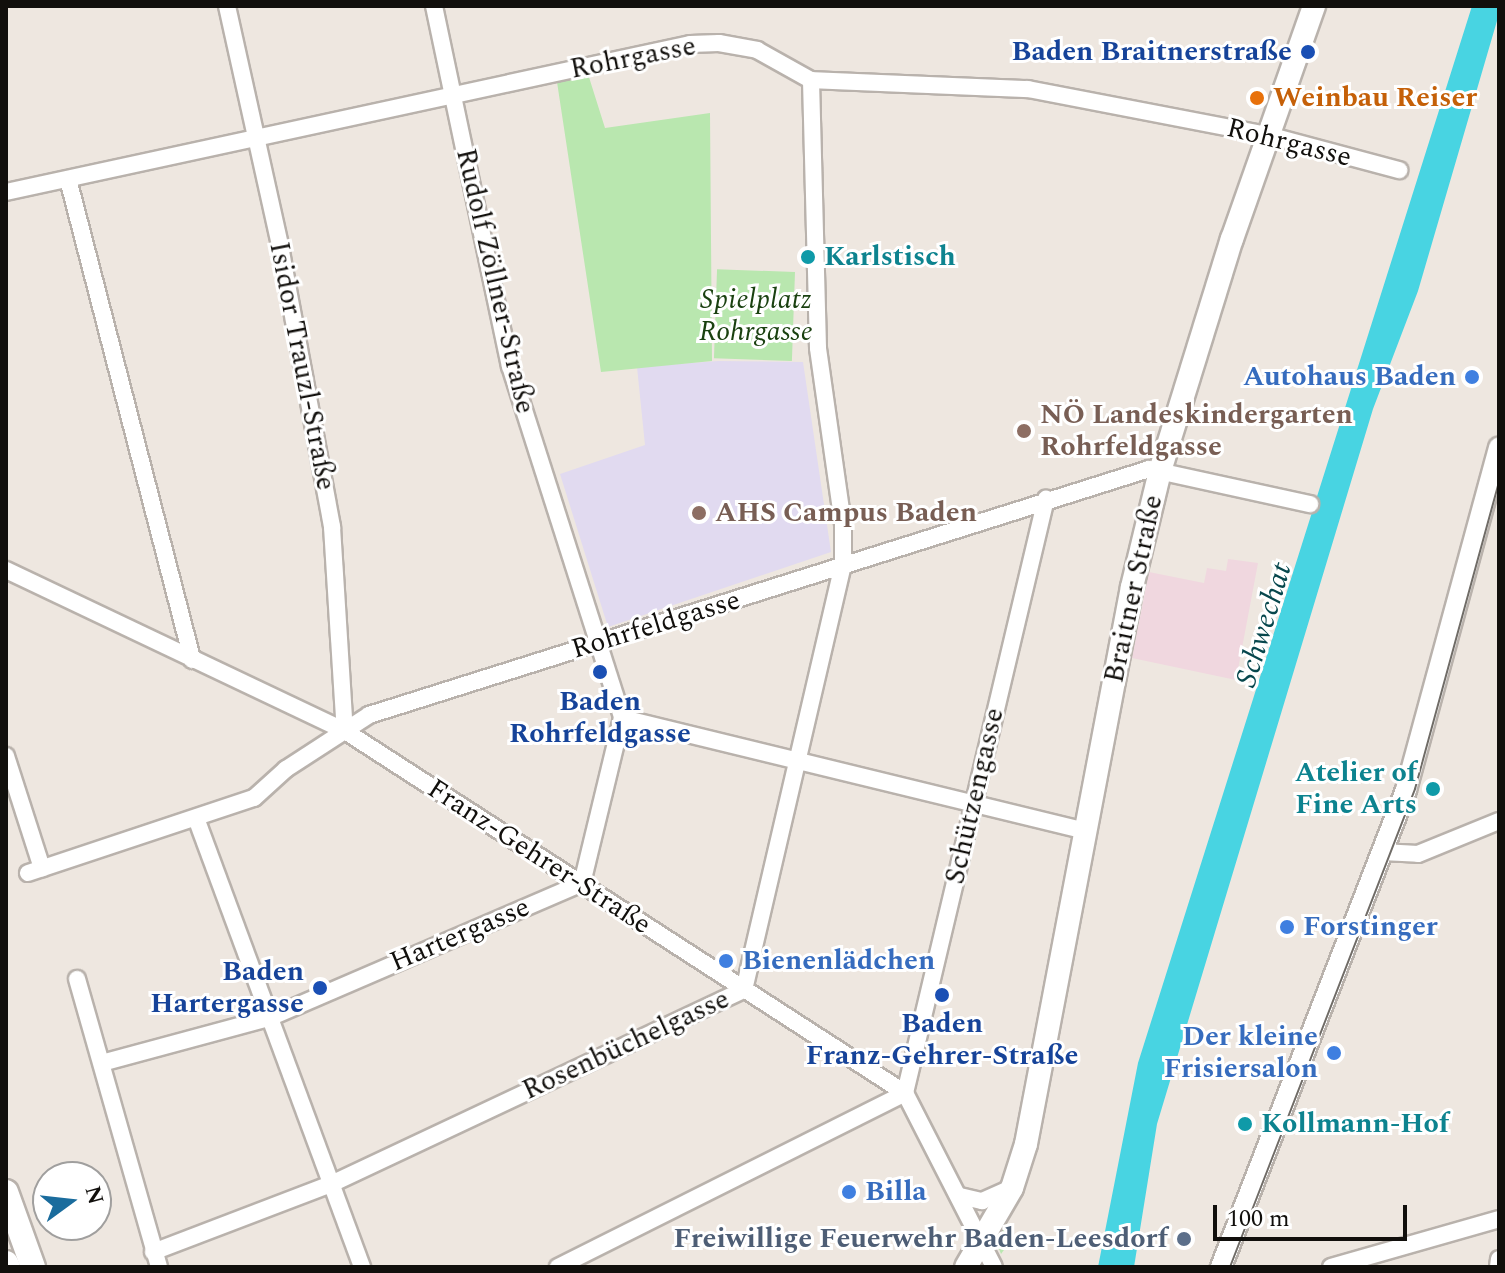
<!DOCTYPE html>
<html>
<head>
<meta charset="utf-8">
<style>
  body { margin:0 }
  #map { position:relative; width:1505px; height:1273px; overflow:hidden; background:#eee7e0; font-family:Spectral,serif }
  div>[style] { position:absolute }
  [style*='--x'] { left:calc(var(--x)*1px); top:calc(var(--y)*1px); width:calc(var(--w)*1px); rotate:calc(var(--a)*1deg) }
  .commercial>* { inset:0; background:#f0d7df }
  .education>* { inset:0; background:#e1daf0 }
  .green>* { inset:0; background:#b9e7af; transform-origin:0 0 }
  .water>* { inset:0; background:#48d4e2 }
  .roads { filter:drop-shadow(2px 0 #b9b2ac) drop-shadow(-2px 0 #b9b2ac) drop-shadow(0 2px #b9b2ac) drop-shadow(0 -2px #b9b2ac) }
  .minor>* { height:16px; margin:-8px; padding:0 8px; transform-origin:8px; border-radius:8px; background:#fff }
  .tertiary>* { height:20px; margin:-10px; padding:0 10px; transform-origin:10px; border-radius:10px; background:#fff }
  .secondary>* { height:22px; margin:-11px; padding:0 11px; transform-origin:11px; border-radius:11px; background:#fff }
  .primary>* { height:24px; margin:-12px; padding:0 12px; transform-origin:12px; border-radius:12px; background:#fff }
  .tram>* { height:2px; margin:-1px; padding:0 1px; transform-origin:1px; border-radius:1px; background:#706c67 }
  .dots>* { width:22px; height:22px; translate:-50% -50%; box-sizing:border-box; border:4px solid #fff; border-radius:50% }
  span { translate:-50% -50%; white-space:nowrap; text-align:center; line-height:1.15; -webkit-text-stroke:6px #fff; paint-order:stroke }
  .transit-label { font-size:28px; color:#164399; font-weight:700 }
  .right { translate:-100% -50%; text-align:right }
  .street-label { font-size:28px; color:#110f0c }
  .food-label { font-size:28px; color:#c56008; font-weight:700 }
  .left { translate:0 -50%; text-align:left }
  .culture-label { font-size:28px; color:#0d838f; font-weight:700 }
  .park-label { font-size:28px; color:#1a4110; font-style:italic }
  .shop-label { font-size:28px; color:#366cbe; font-weight:700 }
  .education-label { font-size:28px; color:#785e54; font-weight:700 }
  .service-label { font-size:28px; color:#4e5e75; font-weight:700 }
  .water-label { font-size:30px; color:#07474d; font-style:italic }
  .frame { position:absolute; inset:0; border:8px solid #110f0c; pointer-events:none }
  .north { position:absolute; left:32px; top:1161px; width:80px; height:80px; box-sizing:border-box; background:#fff; border:2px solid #a09f9e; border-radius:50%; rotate:75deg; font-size:22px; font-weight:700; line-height:32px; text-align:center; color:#110f0c }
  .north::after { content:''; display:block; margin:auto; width:28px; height:36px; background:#1a6c9d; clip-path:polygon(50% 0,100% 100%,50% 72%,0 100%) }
  .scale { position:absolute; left:1213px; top:1205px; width:194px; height:36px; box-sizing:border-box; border:4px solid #110f0c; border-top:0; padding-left:10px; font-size:24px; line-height:28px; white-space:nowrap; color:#110f0c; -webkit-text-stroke:6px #fff; paint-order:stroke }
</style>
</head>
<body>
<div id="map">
  <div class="commercial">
    <div style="clip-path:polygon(1228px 559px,1258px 563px,1236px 680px,1132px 658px,1149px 572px,1204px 583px,1207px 568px,1226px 571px)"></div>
  </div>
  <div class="education">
    <div style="clip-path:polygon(718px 361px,803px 362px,831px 552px,608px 627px,560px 474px,645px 445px,637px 367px)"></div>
  </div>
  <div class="green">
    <div style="clip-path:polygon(588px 74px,605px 128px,710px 113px,712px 361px,601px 372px,557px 82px)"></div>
    <div style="left:795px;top:272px;width:89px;height:78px;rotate:92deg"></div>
    <div style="clip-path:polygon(1001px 1225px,1012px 1239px,1001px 1254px,996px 1241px)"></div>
  </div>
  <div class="water">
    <div style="clip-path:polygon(1472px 6px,1499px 6px,1499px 14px,1418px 291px,1373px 409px,1157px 1124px,1134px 1267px,1098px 1267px,1138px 1063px)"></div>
  </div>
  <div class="roads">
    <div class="minor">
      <div style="--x:227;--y:6;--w:246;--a:77.5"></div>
      <div style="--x:280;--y:246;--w:286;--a:79.5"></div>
      <div style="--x:332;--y:527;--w:204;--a:86.4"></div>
      <div style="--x:434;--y:6;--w:368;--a:78.1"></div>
      <div style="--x:510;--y:366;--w:369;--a:72.3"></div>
      <div style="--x:622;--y:718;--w:170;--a:103.6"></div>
      <div style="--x:68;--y:179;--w:497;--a:75.5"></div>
      <div style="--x:6;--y:192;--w:700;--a:-12.21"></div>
      <div style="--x:690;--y:44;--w:29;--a:-2"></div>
      <div style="--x:719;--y:43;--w:39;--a:10"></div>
      <div style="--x:757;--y:50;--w:62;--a:29.1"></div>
      <div style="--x:811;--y:80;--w:217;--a:2.4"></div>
      <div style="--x:1028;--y:89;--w:244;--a:10.9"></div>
      <div style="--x:1268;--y:135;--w:136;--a:15"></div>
      <div style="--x:6;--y:570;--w:375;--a:25.4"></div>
      <div style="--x:345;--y:731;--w:667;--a:32.88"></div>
      <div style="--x:905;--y:1093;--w:195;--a:62.9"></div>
      <div style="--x:622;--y:718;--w:479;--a:13.7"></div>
      <div style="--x:6;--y:756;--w:118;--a:72.2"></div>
      <div style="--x:196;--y:818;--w:479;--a:69.7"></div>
      <div style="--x:1382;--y:852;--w:36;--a:3"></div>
      <div style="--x:1418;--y:854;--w:87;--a:-22.2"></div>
      <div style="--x:28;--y:873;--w:238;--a:-18.4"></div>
      <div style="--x:254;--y:798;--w:43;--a:-42.2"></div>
      <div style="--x:286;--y:769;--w:99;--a:-33"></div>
      <div style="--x:369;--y:715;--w:818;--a:-17.5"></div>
      <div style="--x:1149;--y:469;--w:165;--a:12.3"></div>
      <div style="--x:77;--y:979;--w:299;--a:74.1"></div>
      <div style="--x:102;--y:1063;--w:173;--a:-15.1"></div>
      <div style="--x:269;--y:1018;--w:341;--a:-23.3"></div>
      <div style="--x:905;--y:1093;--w:611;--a:-76.65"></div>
      <div style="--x:960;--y:1196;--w:23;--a:13"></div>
      <div style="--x:982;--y:1201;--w:32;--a:-24"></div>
      <div style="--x:153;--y:1252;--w:191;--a:-20.9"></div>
      <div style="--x:331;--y:1184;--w:456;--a:-25.2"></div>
      <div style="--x:744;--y:990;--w:435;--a:-76.9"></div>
      <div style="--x:843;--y:566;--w:42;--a:-90"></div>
      <div style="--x:843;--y:524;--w:178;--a:-98.1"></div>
      <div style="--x:818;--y:348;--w:268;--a:-91.5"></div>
      <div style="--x:558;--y:1267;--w:388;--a:-26.6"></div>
      <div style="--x:1331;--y:1267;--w:175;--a:-15.9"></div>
      <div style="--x:1498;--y:1267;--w:8;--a:-83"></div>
    </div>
    <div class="tertiary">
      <div style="--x:1221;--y:1267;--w:512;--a:-68.8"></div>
      <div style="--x:1406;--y:790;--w:355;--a:-74.8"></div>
    </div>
    <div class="secondary">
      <div style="--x:966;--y:1267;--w:91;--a:-59.8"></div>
      <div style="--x:1012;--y:1188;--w:46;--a:-72.3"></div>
      <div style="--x:1026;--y:1144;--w:567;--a:-79.23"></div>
      <div style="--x:1132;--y:587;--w:119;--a:-76.4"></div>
      <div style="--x:1160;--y:471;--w:243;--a:-72.8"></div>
      <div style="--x:1232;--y:239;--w:247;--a:-70.6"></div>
    </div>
    <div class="primary">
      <div style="--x:6;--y:1192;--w:80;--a:70.2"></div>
      <div style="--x:6;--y:1263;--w:4;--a:63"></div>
    </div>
  </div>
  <div class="tram">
    <div style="--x:1230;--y:1267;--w:513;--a:-68.84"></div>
    <div style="--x:1415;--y:789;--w:319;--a:-74.7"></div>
  </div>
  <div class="dots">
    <div style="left:1308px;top:52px;background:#1a4fb4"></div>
    <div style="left:1257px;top:98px;background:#e8710a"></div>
    <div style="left:808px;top:257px;background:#0f9aa8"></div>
    <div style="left:1472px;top:377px;background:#3f7fe0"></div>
    <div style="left:1024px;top:431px;background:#8d6e63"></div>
    <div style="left:699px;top:513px;background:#8d6e63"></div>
    <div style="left:600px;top:672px;background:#1a4fb4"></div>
    <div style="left:1433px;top:789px;background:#0f9aa8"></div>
    <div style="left:1287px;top:927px;background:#3f7fe0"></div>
    <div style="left:726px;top:961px;background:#3f7fe0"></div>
    <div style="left:320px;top:988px;background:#1a4fb4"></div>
    <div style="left:942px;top:995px;background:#1a4fb4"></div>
    <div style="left:1334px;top:1053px;background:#3f7fe0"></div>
    <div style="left:1245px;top:1124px;background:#0f9aa8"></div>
    <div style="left:849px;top:1192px;background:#3f7fe0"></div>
    <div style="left:1184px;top:1239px;background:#5c6f8a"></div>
  </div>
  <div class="transit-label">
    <span class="right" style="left:1292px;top:52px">Baden Braitnerstraße</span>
    <span style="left:600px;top:718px">Baden<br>Rohrfeldgasse</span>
    <span class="right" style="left:304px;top:988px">Baden<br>Hartergasse</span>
    <span style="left:942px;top:1040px">Baden<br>Franz-Gehrer-Straße</span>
  </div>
  <div class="street-label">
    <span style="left:633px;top:58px;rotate:-11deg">Rohrgasse</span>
    <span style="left:1289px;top:143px;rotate:14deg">Rohrgasse</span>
    <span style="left:495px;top:281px;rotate:77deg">Rudolf Zöllner-Straße</span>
    <span style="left:302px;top:366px;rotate:79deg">Isidor Trauzl-Straße</span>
    <span style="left:1134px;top:589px;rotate:-78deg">Braitner Straße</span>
    <span style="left:656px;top:625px;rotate:-17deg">Rohrfeldgasse</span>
    <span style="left:975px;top:796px;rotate:-77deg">Schützengasse</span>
    <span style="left:539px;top:857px;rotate:33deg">Franz-Gehrer-Straße</span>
    <span style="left:460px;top:935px;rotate:-23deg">Hartergasse</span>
    <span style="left:626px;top:1045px;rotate:-25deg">Rosenbüchelgasse</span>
  </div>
  <div class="food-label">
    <span class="left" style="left:1273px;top:98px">Weinbau Reiser</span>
  </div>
  <div class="culture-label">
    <span class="left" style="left:824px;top:257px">Karlstisch</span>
    <span class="right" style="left:1417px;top:789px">Atelier of<br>Fine Arts</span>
    <span class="left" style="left:1261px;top:1124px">Kollmann-Hof</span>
  </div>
  <div class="park-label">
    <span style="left:756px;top:316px">Spielplatz<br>Rohrgasse</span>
  </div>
  <div class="shop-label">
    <span class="right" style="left:1456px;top:377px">Autohaus Baden</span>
    <span class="left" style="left:1303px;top:927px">Forstinger</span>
    <span class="left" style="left:742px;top:961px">Bienenlädchen</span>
    <span class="right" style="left:1318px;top:1053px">Der kleine<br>Frisiersalon</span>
    <span class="left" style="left:865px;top:1192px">Billa</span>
  </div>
  <div class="education-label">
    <span class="left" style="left:1040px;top:431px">NÖ Landeskindergarten<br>Rohrfeldgasse</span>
    <span class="left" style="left:715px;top:513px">AHS Campus Baden</span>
  </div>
  <div class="service-label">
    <span class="right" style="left:1168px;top:1239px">Freiwillige Feuerwehr Baden-Leesdorf</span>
  </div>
  <div class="water-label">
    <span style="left:1264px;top:625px;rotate:-73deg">Schwechat</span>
  </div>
  <div class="frame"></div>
  <div class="north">N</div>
  <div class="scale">100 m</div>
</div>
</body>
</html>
